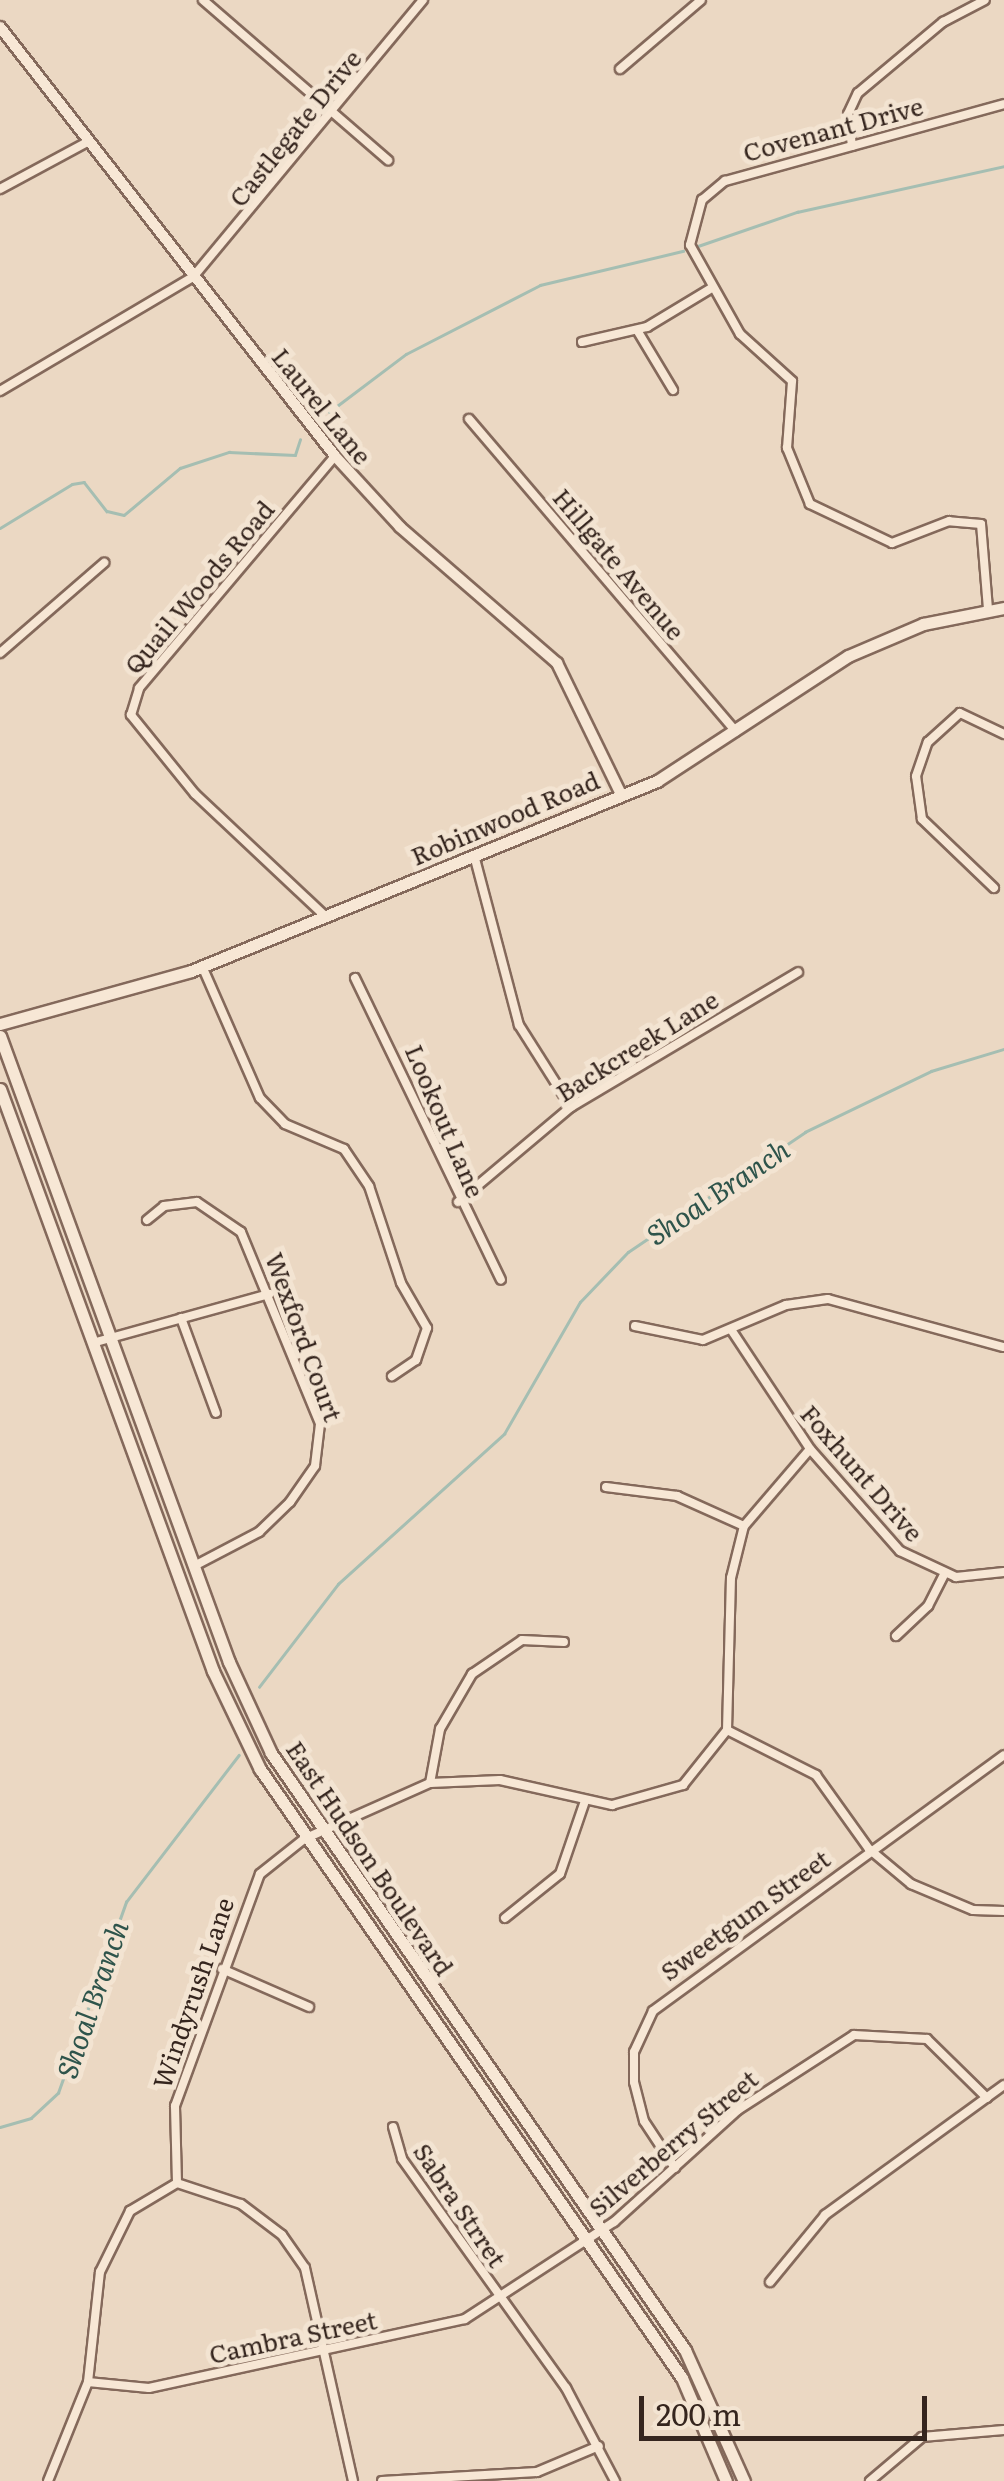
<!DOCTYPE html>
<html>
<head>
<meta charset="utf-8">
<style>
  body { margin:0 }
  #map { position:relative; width:1004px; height:2481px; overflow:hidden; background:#ebd8c3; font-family:Literata,serif }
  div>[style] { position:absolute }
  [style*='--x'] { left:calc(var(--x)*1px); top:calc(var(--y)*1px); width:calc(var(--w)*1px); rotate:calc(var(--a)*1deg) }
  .stream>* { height:2.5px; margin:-1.25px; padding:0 1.25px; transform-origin:1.25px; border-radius:1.25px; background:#a5beb2 }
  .roads { filter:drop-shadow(2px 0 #84695b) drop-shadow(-2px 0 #84695b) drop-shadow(0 2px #84695b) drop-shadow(0 -2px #84695b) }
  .minor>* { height:8px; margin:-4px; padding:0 4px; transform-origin:4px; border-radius:4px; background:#f7e7d5 }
  .tertiary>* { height:10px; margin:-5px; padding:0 5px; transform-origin:5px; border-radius:5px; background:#f7e7d5 }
  .secondary>* { height:11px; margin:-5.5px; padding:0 5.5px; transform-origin:5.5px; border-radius:5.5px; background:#f7e7d5 }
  span { translate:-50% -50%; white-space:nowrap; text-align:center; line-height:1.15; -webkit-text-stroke:10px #f3e4d2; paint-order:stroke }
  .street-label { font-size:25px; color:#35251e }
  .water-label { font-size:28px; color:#2e544b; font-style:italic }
  .scale { position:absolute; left:639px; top:2396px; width:288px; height:45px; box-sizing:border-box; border:5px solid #35251e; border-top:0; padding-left:12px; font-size:30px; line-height:35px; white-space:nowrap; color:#35251e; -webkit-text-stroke:8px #f3e4d2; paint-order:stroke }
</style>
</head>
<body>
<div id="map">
  <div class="stream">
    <div style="--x:698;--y:246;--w:105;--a:-19"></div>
    <div style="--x:797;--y:212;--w:212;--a:-12.5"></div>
    <div style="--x:329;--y:412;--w:96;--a:-37"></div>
    <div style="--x:406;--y:354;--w:151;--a:-27.2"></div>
    <div style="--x:540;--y:285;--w:147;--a:-13.4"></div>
    <div style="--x:0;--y:528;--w:84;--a:-31.4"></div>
    <div style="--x:72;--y:484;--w:12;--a:-9"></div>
    <div style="--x:84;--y:482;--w:37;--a:52"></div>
    <div style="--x:107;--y:511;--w:17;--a:13"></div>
    <div style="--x:124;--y:515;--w:73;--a:-40"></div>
    <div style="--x:180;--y:468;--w:52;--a:-18.1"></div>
    <div style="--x:229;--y:452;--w:66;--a:2.6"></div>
    <div style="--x:295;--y:455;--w:16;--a:-72"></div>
    <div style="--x:259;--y:1687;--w:130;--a:-52.5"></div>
    <div style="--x:338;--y:1584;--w:224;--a:-42.1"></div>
    <div style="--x:504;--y:1434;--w:152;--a:-60.1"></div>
    <div style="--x:580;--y:1302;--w:69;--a:-46.2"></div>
    <div style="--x:628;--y:1252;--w:214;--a:-34.1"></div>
    <div style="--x:805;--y:1132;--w:140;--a:-25.8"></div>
    <div style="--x:931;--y:1071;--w:76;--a:-16.8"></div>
    <div style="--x:0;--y:2127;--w:32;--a:-16"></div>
    <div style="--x:31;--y:2118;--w:37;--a:-43"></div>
    <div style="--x:58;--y:2093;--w:203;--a:-70.4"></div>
    <div style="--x:126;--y:1902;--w:185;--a:-52.5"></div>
  </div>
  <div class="roads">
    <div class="minor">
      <div style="--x:203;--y:0;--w:245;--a:40.9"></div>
      <div style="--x:620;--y:69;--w:106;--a:-40.4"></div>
      <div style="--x:852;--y:146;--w:32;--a:-97"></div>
      <div style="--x:848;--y:114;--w:23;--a:-65"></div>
      <div style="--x:858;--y:93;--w:111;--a:-39.9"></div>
      <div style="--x:943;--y:22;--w:47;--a:-27.6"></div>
      <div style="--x:0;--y:189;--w:101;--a:-28.3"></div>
      <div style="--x:637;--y:330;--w:70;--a:59"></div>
      <div style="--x:582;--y:342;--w:67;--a:-13"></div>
      <div style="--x:647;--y:327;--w:74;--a:-31.1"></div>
      <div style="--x:0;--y:391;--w:224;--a:-30.6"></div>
      <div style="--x:193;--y:277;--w:360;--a:-50.3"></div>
      <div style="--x:469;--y:419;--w:411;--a:49.5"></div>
      <div style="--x:988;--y:609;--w:85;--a:-94.7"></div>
      <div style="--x:981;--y:524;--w:32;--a:-175"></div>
      <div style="--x:949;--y:521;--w:61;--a:158.9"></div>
      <div style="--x:892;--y:543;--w:91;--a:-154.6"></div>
      <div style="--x:810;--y:504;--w:61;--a:-112.3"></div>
      <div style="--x:787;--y:448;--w:67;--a:-85.7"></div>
      <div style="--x:792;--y:381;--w:70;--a:-137.9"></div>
      <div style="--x:740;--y:334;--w:102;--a:-119.3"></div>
      <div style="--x:690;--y:245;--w:47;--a:-75.1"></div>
      <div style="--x:702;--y:200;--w:30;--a:-40"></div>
      <div style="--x:725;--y:181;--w:289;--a:-15.4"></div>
      <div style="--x:0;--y:653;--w:138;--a:-40.9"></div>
      <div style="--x:474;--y:855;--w:176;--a:75.2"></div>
      <div style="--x:519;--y:1025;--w:97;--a:57.6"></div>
      <div style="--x:994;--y:888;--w:100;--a:-136.2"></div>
      <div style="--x:922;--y:819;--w:43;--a:-97.9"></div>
      <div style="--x:916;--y:776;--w:36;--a:-71"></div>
      <div style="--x:928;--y:742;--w:43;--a:-42.2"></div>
      <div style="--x:960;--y:713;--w:49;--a:25.5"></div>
      <div style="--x:325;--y:916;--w:178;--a:-136.8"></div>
      <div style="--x:195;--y:794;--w:102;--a:-129"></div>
      <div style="--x:131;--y:715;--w:28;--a:-73"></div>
      <div style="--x:139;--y:688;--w:304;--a:-49.8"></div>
      <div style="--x:202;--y:966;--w:144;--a:66.3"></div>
      <div style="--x:260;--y:1098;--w:36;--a:46"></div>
      <div style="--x:285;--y:1124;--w:64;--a:23"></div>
      <div style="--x:344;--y:1149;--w:45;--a:56"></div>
      <div style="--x:369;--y:1186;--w:102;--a:71.7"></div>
      <div style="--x:401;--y:1283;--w:52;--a:60"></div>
      <div style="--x:427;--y:1328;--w:34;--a:109"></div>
      <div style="--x:416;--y:1360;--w:29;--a:146"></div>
      <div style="--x:355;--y:978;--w:335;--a:64.2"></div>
      <div style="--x:458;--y:1202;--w:148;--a:-40.1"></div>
      <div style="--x:571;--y:1107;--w:264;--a:-30.7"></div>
      <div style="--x:147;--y:1220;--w:22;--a:-39"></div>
      <div style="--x:164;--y:1206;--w:33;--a:-7"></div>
      <div style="--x:197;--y:1202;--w:53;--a:34.3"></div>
      <div style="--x:241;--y:1232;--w:208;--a:67.6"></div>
      <div style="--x:320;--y:1424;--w:42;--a:96.8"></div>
      <div style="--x:315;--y:1466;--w:44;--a:124.8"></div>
      <div style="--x:290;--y:1502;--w:43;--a:135.9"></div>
      <div style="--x:259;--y:1532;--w:73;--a:152.4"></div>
      <div style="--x:181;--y:1318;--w:101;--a:69.8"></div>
      <div style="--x:635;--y:1326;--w:69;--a:11.6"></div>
      <div style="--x:703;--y:1340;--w:90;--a:-22.9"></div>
      <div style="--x:786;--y:1305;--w:42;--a:-8.1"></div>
      <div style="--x:828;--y:1299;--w:182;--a:15.3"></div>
      <div style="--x:732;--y:1331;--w:141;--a:56.5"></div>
      <div style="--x:810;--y:1449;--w:136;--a:48.6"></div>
      <div style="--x:900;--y:1551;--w:62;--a:24.9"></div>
      <div style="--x:956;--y:1577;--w:48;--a:-5.9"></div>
      <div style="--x:96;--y:1342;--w:180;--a:-15.5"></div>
      <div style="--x:606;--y:1487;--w:72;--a:7.2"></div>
      <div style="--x:677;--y:1496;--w:73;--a:24.1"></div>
      <div style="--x:896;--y:1636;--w:44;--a:-43.2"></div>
      <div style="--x:928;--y:1606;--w:35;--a:-63"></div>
      <div style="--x:727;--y:1730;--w:100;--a:26.8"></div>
      <div style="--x:816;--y:1775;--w:91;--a:54.4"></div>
      <div style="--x:869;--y:1849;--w:55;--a:39.8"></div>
      <div style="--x:911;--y:1884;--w:67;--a:22.8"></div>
      <div style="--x:973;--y:1910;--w:31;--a:2"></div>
      <div style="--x:430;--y:1783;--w:55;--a:-79.5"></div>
      <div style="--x:440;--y:1729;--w:64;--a:-59.8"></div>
      <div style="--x:472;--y:1674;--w:60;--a:-34.2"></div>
      <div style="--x:522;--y:1640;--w:42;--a:2.7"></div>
      <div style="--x:505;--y:1918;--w:70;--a:-38.7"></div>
      <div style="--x:560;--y:1874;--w:77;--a:-71.1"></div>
      <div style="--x:222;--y:1969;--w:95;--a:23.6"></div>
      <div style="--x:393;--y:2127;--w:33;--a:74"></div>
      <div style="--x:402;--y:2159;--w:282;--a:54.4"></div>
      <div style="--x:566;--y:2388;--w:105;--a:62.2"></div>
      <div style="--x:675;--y:2168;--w:56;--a:-123.4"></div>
      <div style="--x:644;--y:2121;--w:40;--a:-104.4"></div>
      <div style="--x:634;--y:2082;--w:30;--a:-90"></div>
      <div style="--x:634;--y:2052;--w:45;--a:-65.1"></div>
      <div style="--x:653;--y:2011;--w:434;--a:-36.1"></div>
      <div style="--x:177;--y:2183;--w:77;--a:-91.5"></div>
      <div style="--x:175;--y:2106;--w:247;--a:-69.9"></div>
      <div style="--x:260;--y:1874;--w:56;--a:-38.5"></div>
      <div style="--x:304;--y:1839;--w:138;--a:-24"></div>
      <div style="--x:430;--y:1783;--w:70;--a:-2.5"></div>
      <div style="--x:500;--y:1780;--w:115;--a:12.6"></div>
      <div style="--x:612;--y:1805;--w:74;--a:-15.7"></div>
      <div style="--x:683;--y:1785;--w:70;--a:-51.3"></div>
      <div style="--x:727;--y:1730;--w:152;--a:-88.5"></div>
      <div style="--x:731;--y:1578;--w:54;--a:-76"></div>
      <div style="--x:744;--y:1526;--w:101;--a:-49.4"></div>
      <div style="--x:770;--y:2282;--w:87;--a:-50.6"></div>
      <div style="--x:825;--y:2215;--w:221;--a:-36"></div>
      <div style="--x:88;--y:2382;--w:61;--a:5.6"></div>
      <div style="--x:149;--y:2388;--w:323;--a:-12.3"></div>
      <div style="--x:465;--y:2319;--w:178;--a:-33.1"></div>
      <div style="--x:614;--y:2222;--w:167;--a:-42.1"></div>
      <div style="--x:738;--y:2110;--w:138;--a:-32.9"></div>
      <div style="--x:854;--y:2035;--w:73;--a:3.1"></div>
      <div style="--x:927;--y:2039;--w:84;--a:44.5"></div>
      <div style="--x:48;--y:2481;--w:107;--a:-68"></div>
      <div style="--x:88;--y:2382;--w:111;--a:-83.8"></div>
      <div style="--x:100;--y:2272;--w:68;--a:-63.8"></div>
      <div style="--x:130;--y:2211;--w:55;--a:-30.8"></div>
      <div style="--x:177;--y:2183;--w:67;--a:18.2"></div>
      <div style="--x:241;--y:2204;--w:51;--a:37.1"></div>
      <div style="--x:282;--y:2235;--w:40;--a:55.1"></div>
      <div style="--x:305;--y:2268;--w:218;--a:77.3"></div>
      <div style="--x:382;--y:2481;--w:155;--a:-3.3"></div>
      <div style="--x:537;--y:2472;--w:67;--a:-22.8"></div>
      <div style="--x:870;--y:2481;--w:68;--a:-40.2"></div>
      <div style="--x:922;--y:2437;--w:82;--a:-4.9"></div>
    </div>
    <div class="tertiary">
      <div style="--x:0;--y:27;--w:544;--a:52.01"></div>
      <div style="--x:335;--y:456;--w:96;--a:47.5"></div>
      <div style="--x:400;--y:527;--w:208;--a:40.9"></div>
      <div style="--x:557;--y:663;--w:146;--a:64"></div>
    </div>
    <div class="secondary">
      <div style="--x:0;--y:1024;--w:198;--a:-15.5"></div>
      <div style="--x:191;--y:971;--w:503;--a:-22.18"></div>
      <div style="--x:657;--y:781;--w:228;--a:-33.2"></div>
      <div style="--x:848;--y:656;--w:82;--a:-23.1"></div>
      <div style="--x:923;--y:624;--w:83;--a:-11.2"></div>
      <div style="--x:0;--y:1036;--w:667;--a:69.91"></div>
      <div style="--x:229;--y:1662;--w:100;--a:65.2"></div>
      <div style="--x:271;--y:1753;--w:727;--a:55.26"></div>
      <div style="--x:685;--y:2350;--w:144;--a:65.8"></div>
      <div style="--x:0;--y:1089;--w:620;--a:69.9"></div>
      <div style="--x:213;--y:1671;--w:109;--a:64.4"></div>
      <div style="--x:260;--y:1769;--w:741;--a:55.28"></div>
      <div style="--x:682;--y:2378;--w:112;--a:66.9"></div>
    </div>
  </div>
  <div class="street-label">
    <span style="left:295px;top:128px;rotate:-51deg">Castlegate Drive</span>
    <span style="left:833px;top:129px;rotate:-15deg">Covenant Drive</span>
    <span style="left:322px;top:406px;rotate:51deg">Laurel Lane</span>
    <span style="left:619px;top:564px;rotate:50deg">Hillgate Avenue</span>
    <span style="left:199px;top:587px;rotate:-50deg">Quail Woods Road</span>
    <span style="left:505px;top:818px;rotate:-23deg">Robinwood Road</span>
    <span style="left:637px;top:1046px;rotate:-32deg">Backcreek Lane</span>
    <span style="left:445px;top:1121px;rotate:67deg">Lookout Lane</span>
    <span style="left:304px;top:1337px;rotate:70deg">Wexford Court</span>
    <span style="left:862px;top:1473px;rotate:49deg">Foxhunt Drive</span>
    <span style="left:370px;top:1858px;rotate:56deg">East Hudson Boulevard</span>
    <span style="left:745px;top:1915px;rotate:-36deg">Sweetgum Street</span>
    <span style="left:193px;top:1993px;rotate:-71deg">Windyrush Lane</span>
    <span style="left:673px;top:2143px;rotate:-40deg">Silverberry Street</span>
    <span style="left:460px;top:2205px;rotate:56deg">Sabra Strret</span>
    <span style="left:293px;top:2337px;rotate:-12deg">Cambra Street</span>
  </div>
  <div class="water-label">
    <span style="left:717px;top:1191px;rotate:-34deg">Shoal Branch</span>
    <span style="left:91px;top:1999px;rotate:-71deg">Shoal Branch</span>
  </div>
  <div class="scale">200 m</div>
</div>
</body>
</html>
